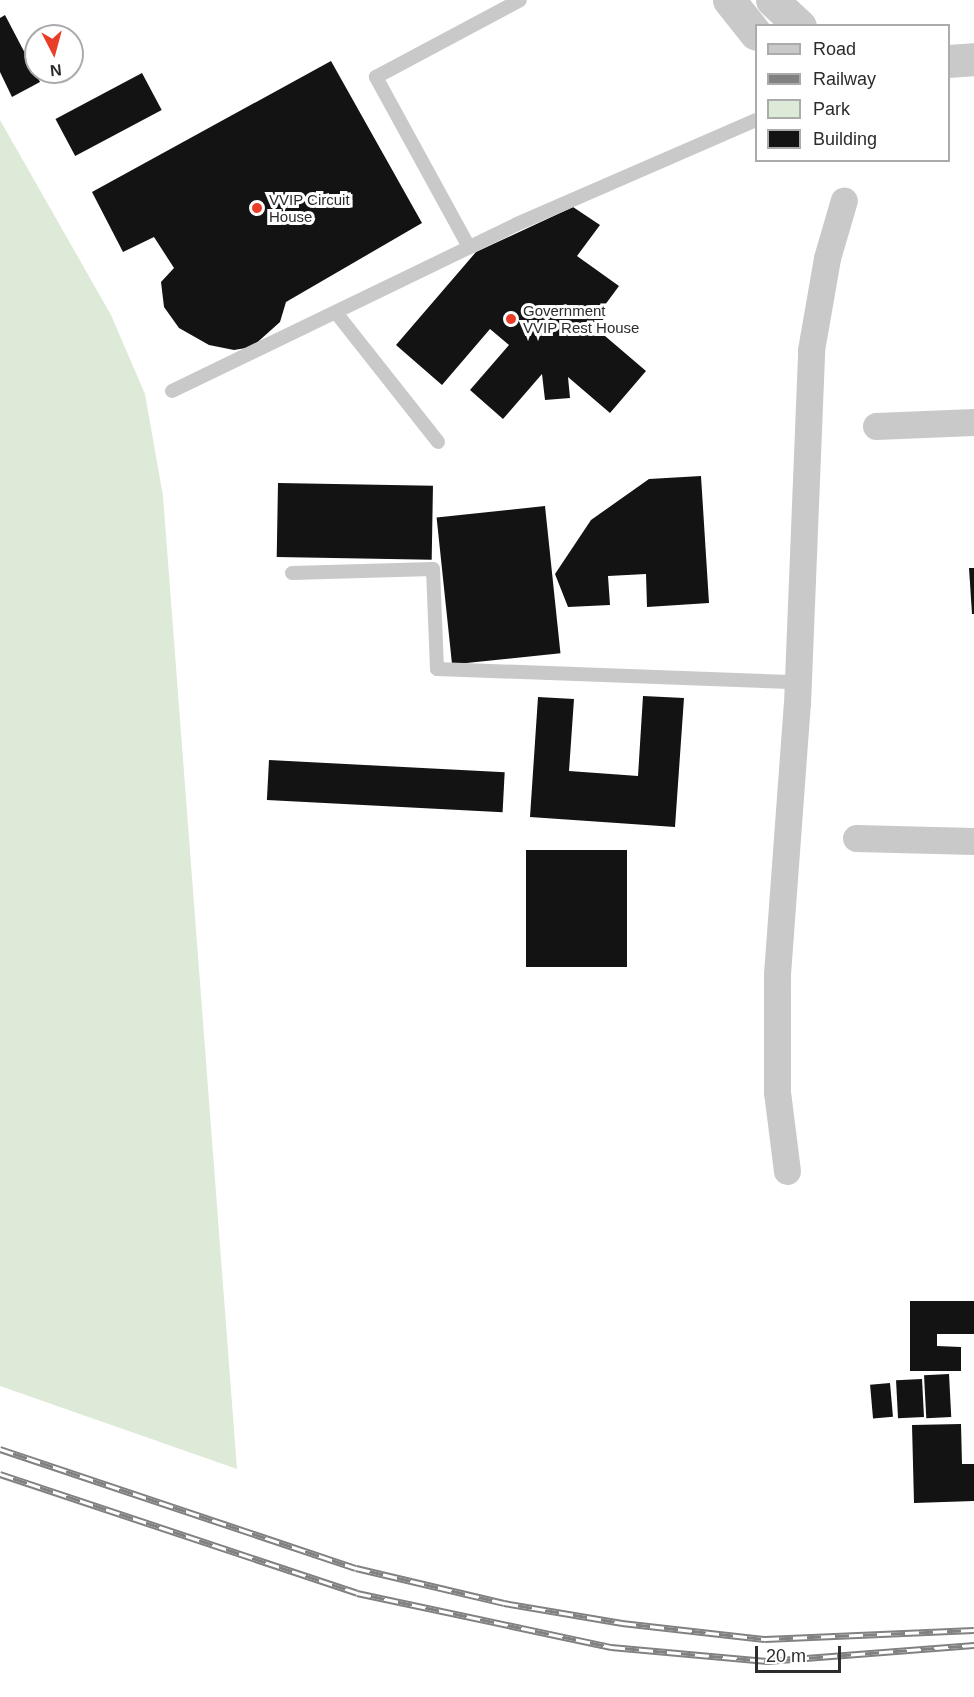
<!DOCTYPE html>
<html>
<head>
<meta charset="utf-8">
<style>
  body { margin:0 }
  #map { position:relative; width:974px; height:1697px; overflow:hidden; background:#fff; font-family:Arial,sans-serif }
  div>[style] { position:absolute }
  [style*='--x'] { left:calc(var(--x)*1px); top:calc(var(--y)*1px); width:calc(var(--w)*1px); rotate:calc(var(--a)*1deg) }
  .green>* { inset:0; background:#deead8 }
  .building>* { inset:0; background:#131313; transform-origin:0 0 }
  .service>* { height:14px; margin:-7px; padding:0 7px; transform-origin:7px; border-radius:7px; background:#c9c9c9 }
  .minor>* { height:27px; margin:-13.5px; padding:0 13.5px; transform-origin:13.5px; border-radius:13.5px; background:#c9c9c9 }
  .tertiary>* { height:33px; margin:-16.5px; padding:0 16.5px; transform-origin:16.5px; border-radius:16.5px; background:#c9c9c9 }
  .rail>* { height:7px; margin-top:-3.5px; transform-origin:0; background:repeating-linear-gradient(90deg,#fff 0 14px,#818181 0 28px); box-sizing:border-box; border-block:2px solid #818181 }
  .dots>* { width:16px; height:16px; translate:-50% -50%; box-sizing:border-box; border:3px solid #fff; border-radius:50% }
  span { translate:-50% -50%; white-space:nowrap; text-align:center; line-height:1.15; -webkit-text-stroke:6px #fff; paint-order:stroke }
  .poi-label { font-size:15px; color:#2c2c2c }
  .left { translate:0 -50%; text-align:left }
  .legend { position:absolute; left:755px; top:24px; width:195px; height:138px; box-sizing:border-box; background:#fff; border:2px solid #ababab; margin:0; padding:8px 10px; list-style:none; font-size:18px; color:#2c2c2c }
  .legend li { display:flex; align-items:center; gap:12px; height:30px }
  .legend b { width:30px; border:2px solid #ababab }
  .north { position:absolute; left:24px; top:24px; width:60px; height:60px; box-sizing:border-box; background:#fff; border:2px solid #ababab; border-radius:50%; rotate:174deg; font-size:16px; font-weight:700; line-height:24px; text-align:center; color:#2c2c2c }
  .north::after { content:''; display:block; margin:auto; width:21px; height:27px; background:#e93d27; clip-path:polygon(50% 0,100% 100%,50% 72%,0 100%) }
  .scale { position:absolute; left:755px; top:1646px; width:86px; height:27px; box-sizing:border-box; border:3px solid #2c2c2c; border-top:0; padding-left:8px; font-size:18px; line-height:21px; white-space:nowrap; color:#2c2c2c; -webkit-text-stroke:4px #fff; paint-order:stroke }
</style>
</head>
<body>
<div id="map">
  <div class="green">
    <div style="clip-path:polygon(0 120px,111px 315px,145px 394px,163px 496px,237px 1469px,0 1386px)"></div>
  </div>
  <div class="building">
    <div style="clip-path:polygon(5px 15px,40px 82px,12px 97px,0 72px,0 18px)"></div>
    <div style="clip-path:polygon(331px 61px,422px 223px,286px 302px,280px 322px,252px 347px,234px 350px,209px 345px,179px 328px,164px 307px,161px 282px,174px 268px,154px 237px,123px 252px,92px 192px)"></div>
    <div style="left:142px;top:73px;width:42px;height:98px;rotate:62deg"></div>
    <div style="clip-path:polygon(573px 207px,600px 225px,577px 256px,619px 286px,602px 309px,605px 336px,646px 371px,610px 413px,568px 377px,570px 398px,545px 400px,542px 374px,503px 419px,470px 390px,509px 345px,490px 329px,442px 385px,396px 345px,476px 252px)"></div>
    <div style="clip-path:polygon(701px 476px,709px 603px,647px 607px,646px 574px,608px 576px,610px 605px,568px 607px,555px 574px,591px 520px,649px 479px)"></div>
    <div style="left:278px;top:483px;width:155px;height:74px;rotate:1deg"></div>
    <div style="left:545px;top:506px;width:148px;height:109px;rotate:84deg"></div>
    <div style="clip-path:polygon(969px 568px,974px 568px,974px 614px,972px 614px)"></div>
    <div style="clip-path:polygon(643px 696px,684px 698px,675px 827px,530px 817px,538px 697px,574px 699px,569px 771px,638px 776px)"></div>
    <div style="left:269px;top:760px;width:236px;height:40px;rotate:3deg"></div>
    <div style="left:627px;top:850px;width:117px;height:101px;rotate:90deg"></div>
    <div style="clip-path:polygon(910px 1301px,974px 1301px,974px 1334px,937px 1334px,937px 1346px,961px 1347px,961px 1371px,910px 1371px)"></div>
    <div style="left:949px;top:1374px;width:43px;height:25px;rotate:87deg"></div>
    <div style="left:922px;top:1379px;width:38px;height:26px;rotate:87deg"></div>
    <div style="left:890px;top:1383px;width:34px;height:20px;rotate:85deg"></div>
    <div style="clip-path:polygon(961px 1424px,962px 1464px,974px 1464px,974px 1501px,914px 1503px,912px 1425px)"></div>
  </div>
  <div class="service">
    <div style="--x:469;--y:247;--w:194;--a:-118.7"></div>
    <div style="--x:376;--y:77;--w:163;--a:-28.1"></div>
    <div style="--x:337;--y:314;--w:163;--a:51.7"></div>
    <div style="--x:172;--y:391;--w:383;--a:-25.8"></div>
    <div style="--x:517;--y:224;--w:261;--a:-23.5"></div>
    <div style="--x:292;--y:573;--w:141;--a:-1.6"></div>
    <div style="--x:433;--y:569;--w:100;--a:87.7"></div>
    <div style="--x:437;--y:669;--w:360;--a:2.1"></div>
  </div>
  <div class="minor">
    <div style="--x:876;--y:426;--w:98;--a:-2.3"></div>
    <div style="--x:856;--y:838;--w:118;--a:1.5"></div>
    <div style="--x:787;--y:1171;--w:80;--a:-97.2"></div>
    <div style="--x:777;--y:1092;--w:118;--a:-90"></div>
    <div style="--x:777;--y:974;--w:271;--a:-85.8"></div>
    <div style="--x:797;--y:704;--w:354;--a:-87.7"></div>
    <div style="--x:811;--y:350;--w:93;--a:-80.1"></div>
    <div style="--x:827;--y:258;--w:60;--a:-73.7"></div>
  </div>
  <div class="tertiary">
    <div style="--x:729;--y:0;--w:43;--a:51.5"></div>
    <div style="--x:772;--y:0;--w:38;--a:43"></div>
    <div style="--x:948;--y:61;--w:26;--a:-4"></div>
  </div>
  <div class="rail">
    <div style="--x:0;--y:1449;--w:375;--a:18.5"></div>
    <div style="--x:356;--y:1568;--w:152;--a:13.3"></div>
    <div style="--x:504;--y:1603;--w:120;--a:9.6"></div>
    <div style="--x:622;--y:1623;--w:144;--a:6.4"></div>
    <div style="--x:765;--y:1639;--w:209;--a:-2.5"></div>
    <div style="--x:0;--y:1474;--w:376;--a:18.4"></div>
    <div style="--x:357;--y:1593;--w:260;--a:12"></div>
    <div style="--x:611;--y:1647;--w:157;--a:5.1"></div>
    <div style="--x:767;--y:1661;--w:208;--a:-4.4"></div>
  </div>
  <div class="dots">
    <div style="left:257px;top:208px;background:#e93d27"></div>
    <div style="left:511px;top:319px;background:#e93d27"></div>
  </div>
  <div class="poi-label">
    <span class="left" style="left:269px;top:208px">VVIP Circuit<br>House</span>
    <span class="left" style="left:523px;top:319px">Government<br>VVIP Rest House</span>
  </div>
  <ul class="legend">
  <li><b style="height:8px;background:#c9c9c9"></b>Road</li>
  <li><b style="height:8px;background:#818181"></b>Railway</li>
  <li><b style="height:16px;background:#deead8"></b>Park</li>
  <li><b style="height:16px;background:#131313"></b>Building</li>
  </ul>
  <div class="north">N</div>
  <div class="scale">20 m</div>
</div>
</body>
</html>
